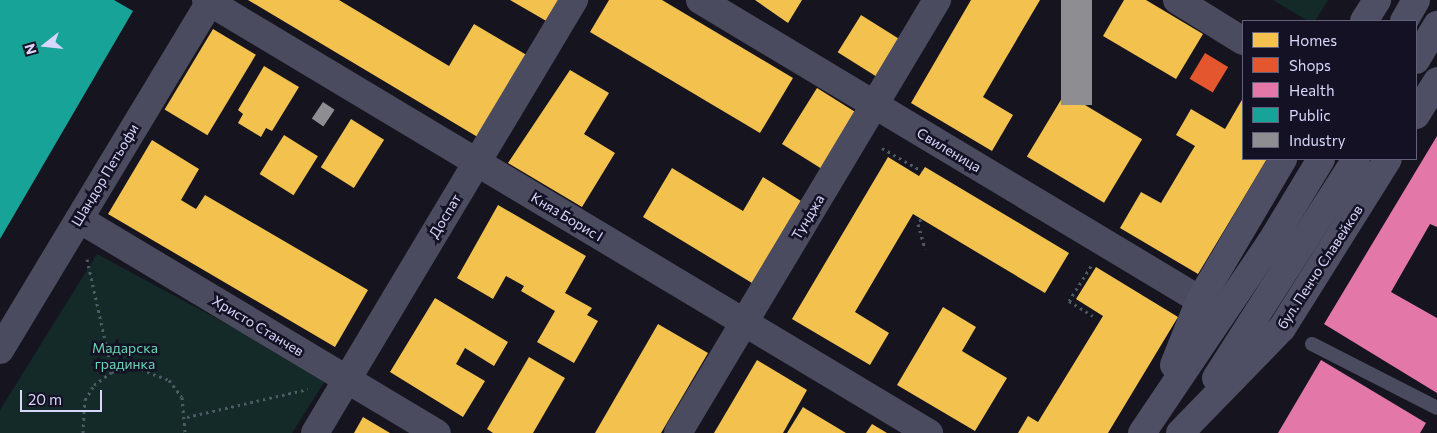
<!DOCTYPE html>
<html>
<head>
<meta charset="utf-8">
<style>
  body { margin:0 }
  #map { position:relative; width:1437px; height:433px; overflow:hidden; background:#16151f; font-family:Commissioner,sans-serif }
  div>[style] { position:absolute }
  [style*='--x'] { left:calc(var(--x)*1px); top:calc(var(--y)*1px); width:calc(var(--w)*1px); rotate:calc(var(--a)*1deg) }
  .green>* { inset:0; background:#142a29 }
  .homes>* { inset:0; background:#f2c14e; transform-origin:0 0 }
  .shops>* { inset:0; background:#e4572e; transform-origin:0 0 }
  .health>* { inset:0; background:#e377a8 }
  .public>* { inset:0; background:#17a398 }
  .industry>* { inset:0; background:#8d8d92; transform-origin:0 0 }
  .path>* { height:3px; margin-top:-1.5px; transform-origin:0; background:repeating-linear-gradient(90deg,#4d5b65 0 2.5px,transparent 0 6.5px) }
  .service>* { height:14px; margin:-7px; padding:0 7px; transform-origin:7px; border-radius:7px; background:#4b4b5f }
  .minor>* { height:28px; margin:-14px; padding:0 14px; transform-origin:14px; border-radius:14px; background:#4b4b5f }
  .secondary>* { height:28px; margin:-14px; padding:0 14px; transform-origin:14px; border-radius:14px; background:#4e4f65 }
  span { translate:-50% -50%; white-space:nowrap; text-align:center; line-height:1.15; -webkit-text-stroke:5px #131123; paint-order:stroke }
  .street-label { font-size:14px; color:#d8d7fb }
  .park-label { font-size:14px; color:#6ad4b2 }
  .legend { position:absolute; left:1242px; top:20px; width:175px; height:140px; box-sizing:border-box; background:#131123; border:1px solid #626079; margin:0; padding:6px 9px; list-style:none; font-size:15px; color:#d8d7fb }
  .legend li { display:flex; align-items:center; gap:10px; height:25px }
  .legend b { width:25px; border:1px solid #626079 }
  .north { position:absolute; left:20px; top:20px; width:50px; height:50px; -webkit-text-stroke:4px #131123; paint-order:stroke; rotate:254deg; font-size:14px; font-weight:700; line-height:20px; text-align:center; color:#d8d7fb }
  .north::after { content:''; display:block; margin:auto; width:18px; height:22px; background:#d8d7fb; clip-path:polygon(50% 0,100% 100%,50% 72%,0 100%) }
  .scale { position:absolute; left:20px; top:390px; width:82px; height:22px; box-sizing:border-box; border:2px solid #d8d7fb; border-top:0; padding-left:6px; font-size:15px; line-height:18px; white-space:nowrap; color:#d8d7fb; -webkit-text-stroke:4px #131123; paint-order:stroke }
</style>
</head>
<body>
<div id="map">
  <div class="green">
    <div style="clip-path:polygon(1273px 0,1328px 0,1315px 21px,1308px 21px)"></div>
    <div style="clip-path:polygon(97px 254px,327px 378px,292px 433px,0 433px,0 410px)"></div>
  </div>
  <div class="homes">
    <div style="clip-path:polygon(248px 0,339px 0,449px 66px,474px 24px,530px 57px,481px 139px)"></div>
    <div style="clip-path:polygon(510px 0,561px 0,548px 22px)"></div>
    <div style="clip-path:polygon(609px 0,662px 0,793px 78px,760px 133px,590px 32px)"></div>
    <div style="clip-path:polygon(755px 0,802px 0,788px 23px)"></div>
    <div style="clip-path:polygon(971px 0,1040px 0,983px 97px,1013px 115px,992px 151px,911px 103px)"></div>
    <div style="clip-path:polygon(1124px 0,1146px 0,1203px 34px,1176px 79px,1103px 36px)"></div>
    <div style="left:861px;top:15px;width:47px;height:44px;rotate:32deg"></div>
    <div style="left:213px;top:29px;width:50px;height:94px;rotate:31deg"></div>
    <div style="clip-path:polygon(264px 66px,299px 87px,272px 131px,266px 128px,261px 137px,238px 123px,243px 114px,238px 110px)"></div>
    <div style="clip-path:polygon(570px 70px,609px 93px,584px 134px,615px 153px,582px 207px,508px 163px)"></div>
    <div style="left:817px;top:88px;width:49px;height:66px;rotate:32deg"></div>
    <div style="left:1065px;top:93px;width:90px;height:74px;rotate:31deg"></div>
    <div style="clip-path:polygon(1243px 98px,1243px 159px,1267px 159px,1198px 274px,1120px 228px,1141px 192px,1161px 203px,1190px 154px,1195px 146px,1176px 135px,1191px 109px,1225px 129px)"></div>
    <div style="left:351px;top:119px;width:39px;height:57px;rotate:32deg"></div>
    <div style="left:284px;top:135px;width:40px;height:46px;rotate:32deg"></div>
    <div style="clip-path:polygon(152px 140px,199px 169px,181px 200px,196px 209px,205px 195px,368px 290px,335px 347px,108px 214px)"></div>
    <div style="clip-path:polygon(888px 157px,919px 176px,925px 167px,1069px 253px,1045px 293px,913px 214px,855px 312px,889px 333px,870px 365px,792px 319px)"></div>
    <div style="clip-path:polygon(672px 168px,743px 211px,763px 177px,801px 201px,752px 283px,643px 217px)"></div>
    <div style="clip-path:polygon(498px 205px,586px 256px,565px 293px,592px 308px,587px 315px,598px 321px,574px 363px,537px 342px,555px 311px,521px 291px,524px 286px,506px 276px,493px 299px,457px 278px)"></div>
    <div style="clip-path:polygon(1096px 267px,1178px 317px,1108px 433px,1018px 433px,1028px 416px,1038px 422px,1103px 316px,1076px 299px)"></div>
    <div style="clip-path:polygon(435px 298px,508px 342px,494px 366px,465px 348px,456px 364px,485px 381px,463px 417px,390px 372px)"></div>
    <div style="clip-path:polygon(943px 307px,976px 327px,962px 351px,1007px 378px,975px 431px,897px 385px)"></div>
    <div style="clip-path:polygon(658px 324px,708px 353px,661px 433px,595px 433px)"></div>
    <div style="clip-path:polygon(529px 357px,565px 378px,533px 433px,493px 433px,487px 429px)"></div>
    <div style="clip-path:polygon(757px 360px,807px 390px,783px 433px,714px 433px)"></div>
    <div style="clip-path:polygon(803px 407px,806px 409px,846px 433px,787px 433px)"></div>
    <div style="clip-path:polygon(363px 417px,390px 433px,354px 433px)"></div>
    <div style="clip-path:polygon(872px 424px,887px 433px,866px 433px)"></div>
  </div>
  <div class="shops">
    <div style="left:1205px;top:53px;width:27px;height:30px;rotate:31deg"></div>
  </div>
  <div class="health">
    <div style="clip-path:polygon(1437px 136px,1437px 227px,1430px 224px,1391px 292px,1437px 318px,1437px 393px,1324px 324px)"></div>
    <div style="clip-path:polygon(1321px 360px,1426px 423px,1420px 433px,1278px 433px)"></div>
  </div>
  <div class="public">
    <div style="clip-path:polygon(0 0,114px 0,133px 11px,0 239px)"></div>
  </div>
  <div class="industry">
    <div style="left:1061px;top:0;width:31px;height:105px"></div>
    <div style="left:323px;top:102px;width:14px;height:20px;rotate:34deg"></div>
  </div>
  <div class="path">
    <div style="--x:882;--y:148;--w:46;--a:29.9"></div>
    <div style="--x:921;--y:219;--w:6;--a:121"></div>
    <div style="--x:918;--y:224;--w:26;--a:74"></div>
    <div style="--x:87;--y:259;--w:116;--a:77.5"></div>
    <div style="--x:1091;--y:266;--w:41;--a:122.2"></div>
    <div style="--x:1069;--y:301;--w:28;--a:32"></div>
    <div style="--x:187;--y:417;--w:124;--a:-13"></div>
    <div style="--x:83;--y:433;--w:33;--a:-87"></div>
    <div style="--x:85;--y:400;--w:17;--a:-59"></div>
    <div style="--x:94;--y:385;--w:22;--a:-36"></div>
    <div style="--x:112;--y:372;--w:24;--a:-12"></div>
    <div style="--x:135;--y:367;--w:36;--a:21"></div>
    <div style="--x:169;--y:380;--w:21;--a:53"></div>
    <div style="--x:182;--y:397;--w:36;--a:85"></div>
  </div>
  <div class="service">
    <div style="--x:1312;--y:344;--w:140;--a:27.1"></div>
  </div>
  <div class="minor">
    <div style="--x:206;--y:0;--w:843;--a:30.92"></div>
    <div style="--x:700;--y:0;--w:583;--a:30.96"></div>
    <div style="--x:1177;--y:0;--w:78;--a:31.8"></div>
    <div style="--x:79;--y:219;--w:417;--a:30.9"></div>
    <div style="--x:0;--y:350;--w:409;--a:-58.9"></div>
    <div style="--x:315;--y:433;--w:505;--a:-59.11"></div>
    <div style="--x:678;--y:433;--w:505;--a:-59.11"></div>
  </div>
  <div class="secondary">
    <div style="--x:1364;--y:21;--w:25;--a:-58"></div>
    <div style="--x:1404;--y:21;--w:24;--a:-60"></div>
    <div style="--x:1416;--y:60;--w:41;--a:-59"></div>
    <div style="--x:1416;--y:115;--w:40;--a:-58"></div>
    <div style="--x:1174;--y:365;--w:70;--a:-68.2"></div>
    <div style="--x:1200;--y:300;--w:164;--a:-59.5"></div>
    <div style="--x:1216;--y:378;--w:260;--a:-57.4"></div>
    <div style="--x:1142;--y:433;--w:230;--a:-56"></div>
    <div style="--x:1271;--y:242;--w:97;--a:-58.9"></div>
    <div style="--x:1180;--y:433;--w:146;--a:-45.8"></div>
    <div style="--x:1282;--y:328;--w:199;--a:-57.9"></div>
  </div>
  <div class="street-label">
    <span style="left:949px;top:150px;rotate:31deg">Свиленица</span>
    <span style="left:105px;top:175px;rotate:-59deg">Шандор Петьофи</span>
    <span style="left:445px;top:216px;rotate:-59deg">Доспат</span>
    <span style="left:567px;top:217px;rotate:31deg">Княз Борис I</span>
    <span style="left:808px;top:217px;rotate:-59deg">Тунджа</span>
    <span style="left:1320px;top:267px;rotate:-57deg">бул. Пенчо Славейков</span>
    <span style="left:258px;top:326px;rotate:31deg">Христо Станчев</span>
  </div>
  <div class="park-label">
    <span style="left:125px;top:356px">Мадарска<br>градинка</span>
  </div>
  <ul class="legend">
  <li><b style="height:14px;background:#f2c14e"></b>Homes</li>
  <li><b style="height:14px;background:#e4572e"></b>Shops</li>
  <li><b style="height:14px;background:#e377a8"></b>Health</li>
  <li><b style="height:14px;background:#17a398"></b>Public</li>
  <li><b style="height:14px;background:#8d8d92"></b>Industry</li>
  </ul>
  <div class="north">N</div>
  <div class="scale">20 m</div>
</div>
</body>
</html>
